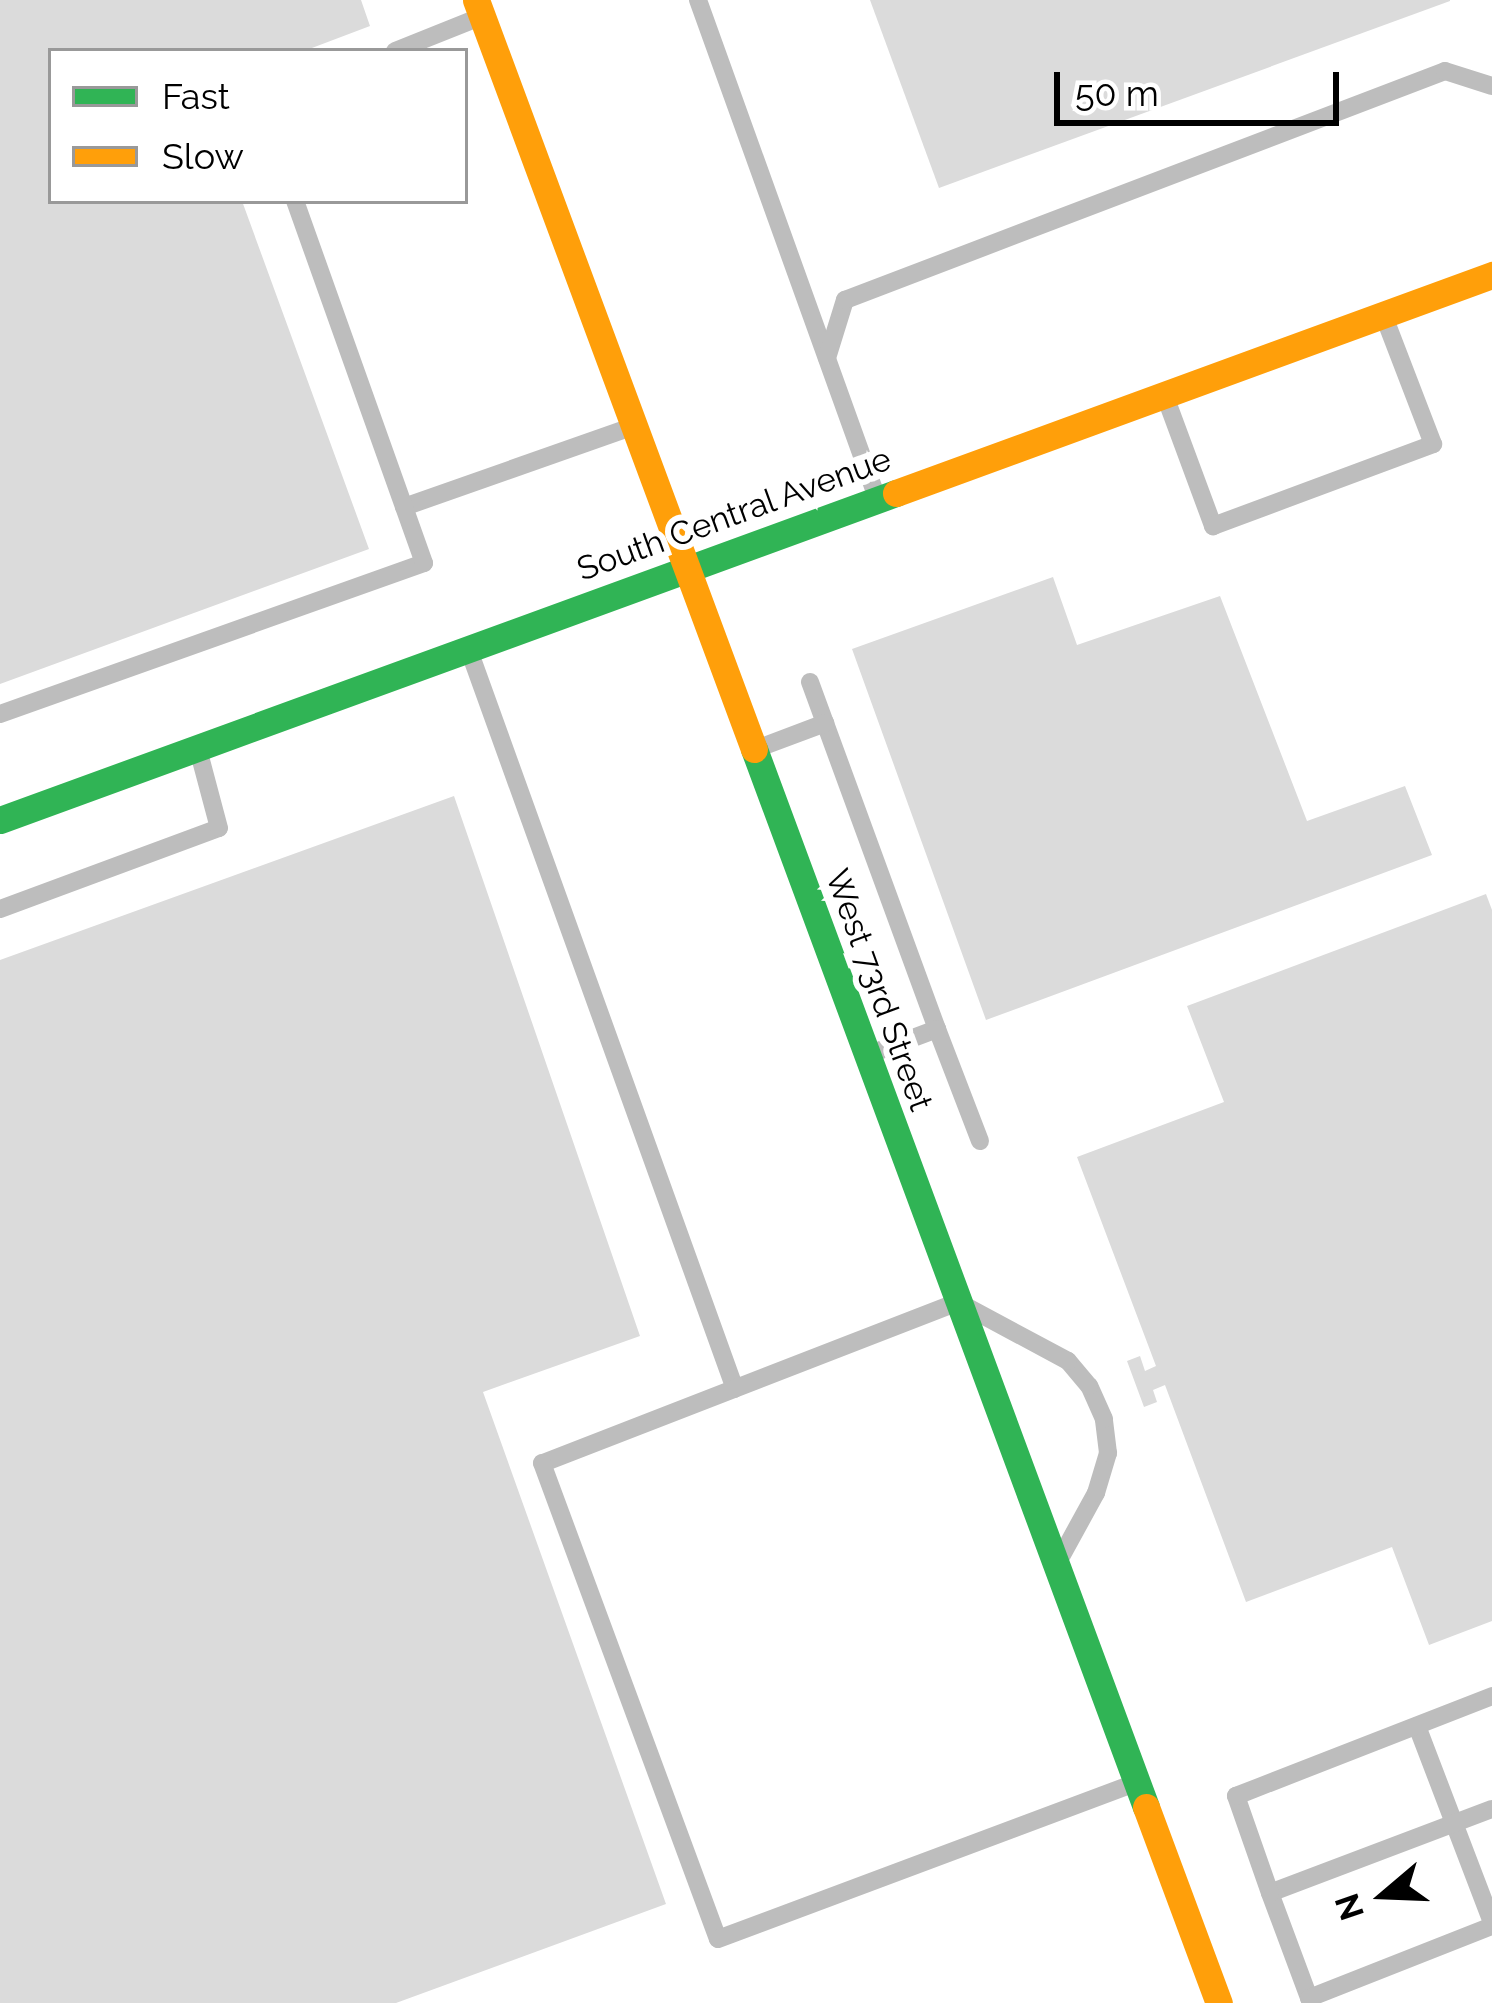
<!DOCTYPE html>
<html>
<head>
<meta charset="utf-8">
<style>
  body { margin:0 }
  #map { position:relative; width:1492px; height:2003px; overflow:hidden; background:#fff; font-family:Raleway,sans-serif }
  div>[style] { position:absolute }
  [style*='--x'] { left:calc(var(--x)*1px); top:calc(var(--y)*1px); width:calc(var(--w)*1px); rotate:calc(var(--a)*1deg) }
  .building>* { inset:0; background:#dbdbdb }
  .lane>* { height:18px; margin:-9px; padding:0 9px; transform-origin:9px; border-radius:9px; background:#bdbdbd }
  .fast>* { height:27px; margin:-13.5px; padding:0 13.5px; transform-origin:13.5px; border-radius:13.5px; background:#30b455 }
  .slow>* { height:27px; margin:-13.5px; padding:0 13.5px; transform-origin:13.5px; border-radius:13.5px; background:#ff9f0a }
  span { translate:-50% -50%; white-space:nowrap; text-align:center; line-height:1.15; -webkit-text-stroke:12px #fff; paint-order:stroke }
  .street-label { font-size:33px; color:#000 }
  .legend { position:absolute; left:48px; top:48px; width:420px; height:156px; box-sizing:border-box; background:#fff; border:3px solid #999; margin:0; padding:15px 21px; list-style:none; font-size:36px; color:#000 }
  .legend li { display:flex; align-items:center; gap:24px; height:60px }
  .legend b { width:60px; border:3px solid #999 }
  .north { position:absolute; left:1324px; top:1835px; width:120px; height:120px; -webkit-text-stroke:9px #fff; paint-order:stroke; rotate:251deg; font-size:33px; font-weight:700; line-height:48px; text-align:center; color:#000 }
  .north::after { content:''; display:block; margin:auto; width:42px; height:54px; background:#000; clip-path:polygon(50% 0,100% 100%,50% 72%,0 100%) }
  .scale { position:absolute; left:1054px; top:72px; width:285px; height:54px; box-sizing:border-box; border:6px solid #000; border-top:0; padding-left:15px; font-size:36px; line-height:42px; white-space:nowrap; color:#000; -webkit-text-stroke:9px #fff; paint-order:stroke }
</style>
</head>
<body>
<div id="map">
  <div class="building">
    <div style="clip-path:polygon(0 0,361px 0,370px 26px,304px 51px,51px 51px,51px 201px,242px 201px,369px 549px,0 684px)"></div>
    <div style="clip-path:polygon(870px 0,1450px 0,1450px 1px,939px 188px)"></div>
    <div style="clip-path:polygon(1053px 577px,1077px 645px,1220px 596px,1307px 821px,1405px 786px,1432px 855px,986px 1020px,852px 649px)"></div>
    <div style="clip-path:polygon(454px 796px,640px 1336px,483px 1392px,666px 1904px,396px 2003px,0 2003px,0 960px)"></div>
    <div style="clip-path:polygon(1486px 894px,1492px 910px,1492px 1621px,1429px 1645px,1392px 1547px,1246px 1602px,1165px 1385px,1153px 1390px,1157px 1402px,1144px 1407px,1127px 1361px,1140px 1356px,1145px 1371px,1156px 1366px,1077px 1157px,1224px 1102px,1187px 1006px)"></div>
  </div>
  <div class="lane">
    <div style="--x:698;--y:0;--w:526;--a:70.22"></div>
    <div style="--x:395;--y:51;--w:92;--a:-21.8"></div>
    <div style="--x:827;--y:358;--w:61;--a:-72.8"></div>
    <div style="--x:845;--y:300;--w:642;--a:-20.89"></div>
    <div style="--x:1445;--y:71;--w:49;--a:17.7"></div>
    <div style="--x:1165;--y:396;--w:139;--a:69.7"></div>
    <div style="--x:1213;--y:526;--w:235;--a:-20.4"></div>
    <div style="--x:1433;--y:444;--w:134;--a:-111"></div>
    <div style="--x:404;--y:507;--w:241;--a:-19.4"></div>
    <div style="--x:470;--y:653;--w:782;--a:70.2"></div>
    <div style="--x:810;--y:682;--w:370;--a:69.9"></div>
    <div style="--x:937;--y:1029;--w:72;--a:159.5"></div>
    <div style="--x:0;--y:714;--w:450;--a:-19.6"></div>
    <div style="--x:424;--y:563;--w:384;--a:-109.6"></div>
    <div style="--x:756;--y:749;--w:74;--a:-20.6"></div>
    <div style="--x:0;--y:909;--w:233;--a:-20.3"></div>
    <div style="--x:219;--y:828;--w:78;--a:-104.9"></div>
    <div style="--x:937;--y:1029;--w:120;--a:69"></div>
    <div style="--x:1062;--y:1555;--w:71;--a:-61.3"></div>
    <div style="--x:1096;--y:1493;--w:42;--a:-73.3"></div>
    <div style="--x:1108;--y:1453;--w:34;--a:-97"></div>
    <div style="--x:1104;--y:1419;--w:36;--a:-114"></div>
    <div style="--x:1089;--y:1386;--w:33;--a:-130"></div>
    <div style="--x:1068;--y:1361;--w:125;--a:-151.8"></div>
    <div style="--x:958;--y:1302;--w:446;--a:158.8"></div>
    <div style="--x:542;--y:1463;--w:507;--a:69.71"></div>
    <div style="--x:718;--y:1939;--w:443;--a:-20.5"></div>
    <div style="--x:1417;--y:1726;--w:210;--a:69.1"></div>
    <div style="--x:1492;--y:1809;--w:237;--a:159.3"></div>
    <div style="--x:1270;--y:1893;--w:112;--a:69.6"></div>
    <div style="--x:1309;--y:1998;--w:197;--a:-21.5"></div>
    <div style="--x:1270;--y:1893;--w:103;--a:-109.3"></div>
    <div style="--x:1236;--y:1796;--w:275;--a:-21.3"></div>
  </div>
  <div class="fast">
    <div style="--x:754;--y:749;--w:1128;--a:69.67"></div>
    <div style="--x:0;--y:820;--w:954;--a:-20.05"></div>
  </div>
  <div class="slow">
    <div style="--x:476;--y:0;--w:799;--a:69.64"></div>
    <div style="--x:896;--y:493;--w:635;--a:-20.09"></div>
    <div style="--x:1146;--y:1807;--w:209;--a:69.6"></div>
  </div>
  <div class="street-label">
    <span style="left:734px;top:514px;rotate:-20deg">South Central Avenue</span>
    <span style="left:879px;top:990px;rotate:70deg">West 73rd Street</span>
  </div>
  <ul class="legend">
  <li><b style="height:15px;background:#30b455"></b>Fast</li>
  <li><b style="height:15px;background:#ff9f0a"></b>Slow</li>
  </ul>
  <div class="north">N</div>
  <div class="scale">50 m</div>
</div>
</body>
</html>
